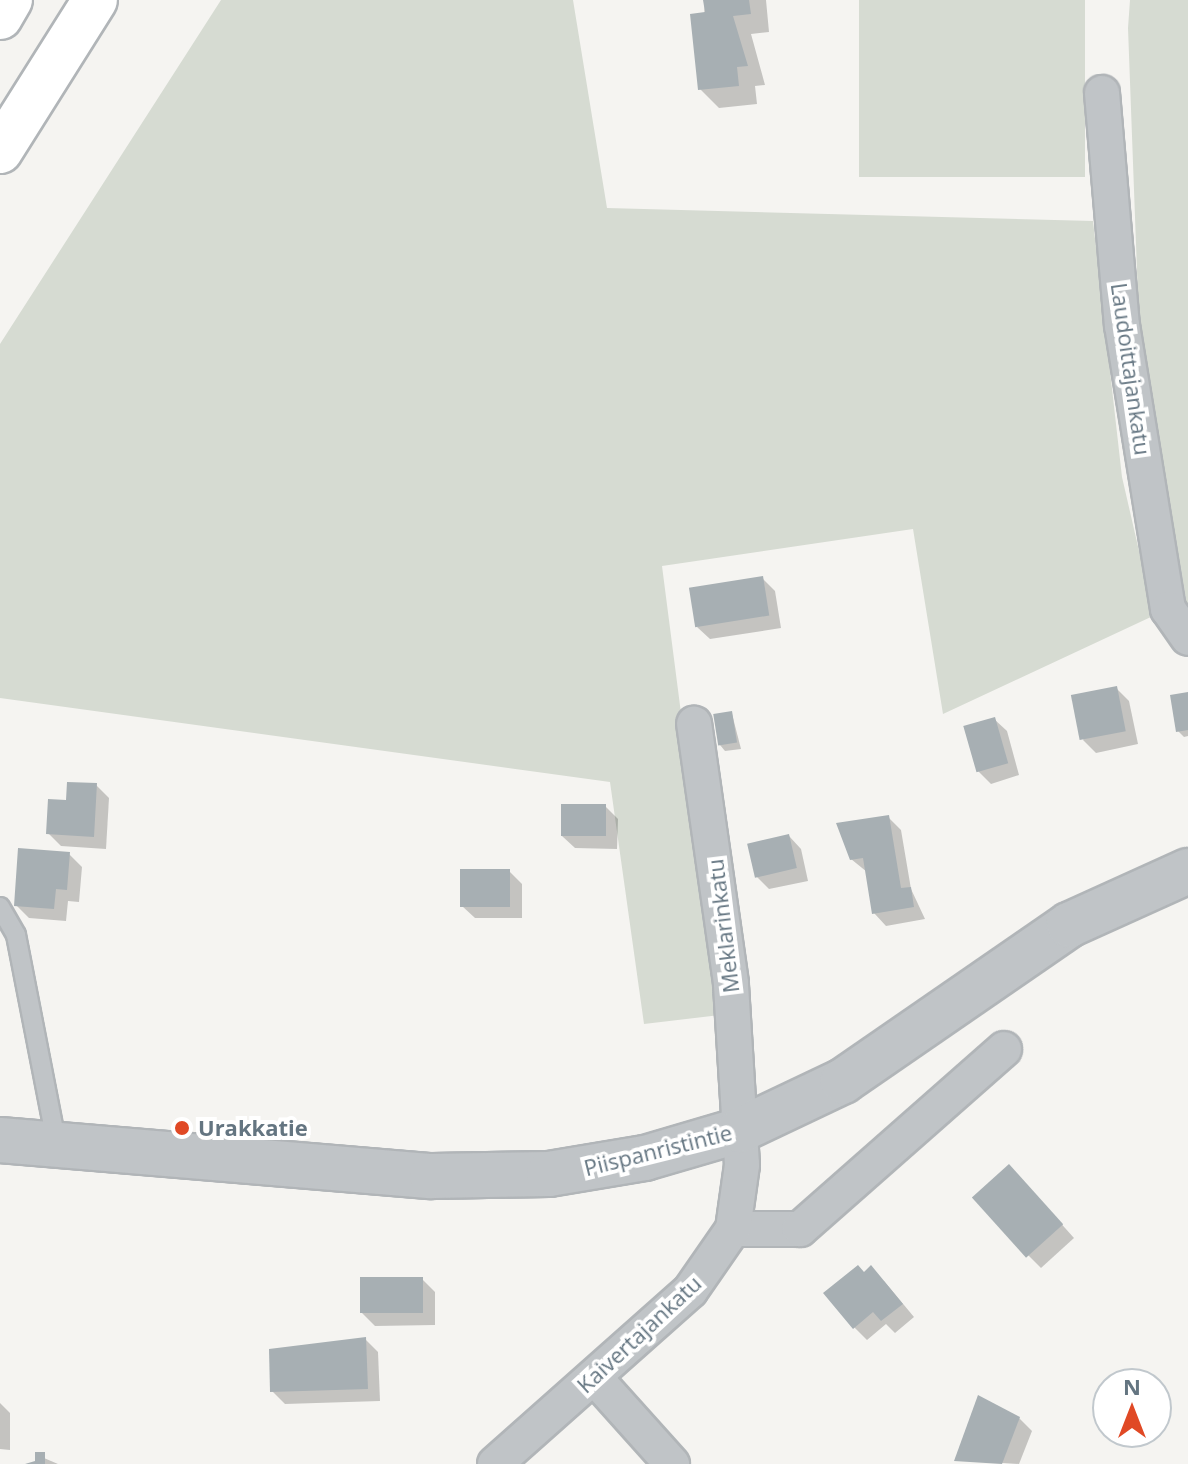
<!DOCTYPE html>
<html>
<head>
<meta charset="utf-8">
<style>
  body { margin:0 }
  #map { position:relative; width:1188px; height:1464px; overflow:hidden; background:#f5f4f1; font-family:"Open Sans",sans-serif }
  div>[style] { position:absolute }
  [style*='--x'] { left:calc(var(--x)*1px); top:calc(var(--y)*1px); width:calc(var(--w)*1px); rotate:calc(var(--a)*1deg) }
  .green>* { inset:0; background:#d6dbd2; transform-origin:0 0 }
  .shadow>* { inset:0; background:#0003 }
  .building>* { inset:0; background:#a7afb3; transform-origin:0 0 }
  .roads { filter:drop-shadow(2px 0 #b1b5b8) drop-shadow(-2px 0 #b1b5b8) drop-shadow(0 2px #b1b5b8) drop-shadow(0 -2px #b1b5b8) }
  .service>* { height:18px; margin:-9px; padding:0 9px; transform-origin:9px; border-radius:9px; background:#c0c4c7 }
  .minor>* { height:34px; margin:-17px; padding:0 17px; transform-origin:17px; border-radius:17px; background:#c0c4c7 }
  .tertiary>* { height:44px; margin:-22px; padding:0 22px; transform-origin:22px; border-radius:22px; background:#c0c4c7 }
  .motorway>* { height:44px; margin:-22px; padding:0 22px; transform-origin:22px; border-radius:22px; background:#fff }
  .dots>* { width:22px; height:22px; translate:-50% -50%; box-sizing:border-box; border:4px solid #fff; border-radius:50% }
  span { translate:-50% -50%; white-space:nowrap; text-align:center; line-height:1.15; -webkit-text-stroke:8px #fff; paint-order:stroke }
  .street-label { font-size:22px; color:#647581 }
  .poi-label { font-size:22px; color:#647581; font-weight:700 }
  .left { translate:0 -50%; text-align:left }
  .north { position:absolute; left:1092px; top:1368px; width:80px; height:80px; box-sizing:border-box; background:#fff; border:2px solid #c1c8cd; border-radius:50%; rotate:0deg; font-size:22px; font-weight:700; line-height:32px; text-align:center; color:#647581 }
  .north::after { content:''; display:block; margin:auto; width:28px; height:36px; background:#e04925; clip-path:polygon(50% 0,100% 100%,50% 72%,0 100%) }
</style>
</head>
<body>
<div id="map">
  <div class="green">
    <div style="clip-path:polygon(221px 0,573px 0,607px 208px,1093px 221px,1122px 477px,1154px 616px,1186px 600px,1139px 325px,1128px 28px,1130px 0,1188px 0,1188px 653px,1153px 616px,943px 714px,913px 529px,662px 566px,720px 1015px,644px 1024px,610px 782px,0 698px,0 344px)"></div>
    <div style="left:859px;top:0;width:226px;height:177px"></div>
  </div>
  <div class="shadow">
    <div style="clip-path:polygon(705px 0,766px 0,769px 32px,751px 34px,765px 85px,755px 86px,757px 104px,719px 108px,700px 89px)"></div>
    <div style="clip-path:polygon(762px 578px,775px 591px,781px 628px,710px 639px,697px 627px)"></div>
    <div style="clip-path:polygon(1116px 688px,1129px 701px,1138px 744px,1096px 753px,1083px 740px)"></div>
    <div style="clip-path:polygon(1188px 694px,1188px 736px,1184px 737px,1178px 731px)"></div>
    <div style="clip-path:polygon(732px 714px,741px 749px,725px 751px,720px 745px)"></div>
    <div style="clip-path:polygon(994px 719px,1007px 731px,1019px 775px,991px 784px,978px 771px)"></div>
    <div style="clip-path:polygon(96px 785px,109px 798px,106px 849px,61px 846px,48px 833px,68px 803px)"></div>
    <div style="clip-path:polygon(605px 806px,618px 819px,617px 849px,575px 848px,562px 836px)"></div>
    <div style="clip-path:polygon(888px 817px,901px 830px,911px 889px,925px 919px,886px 926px,874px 913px,867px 872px,851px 859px)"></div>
    <div style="clip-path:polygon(789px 836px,801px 849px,808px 881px,769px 889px,756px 876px)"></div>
    <div style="clip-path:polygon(69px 854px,82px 867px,79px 902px,68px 901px,66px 921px,29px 918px,16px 905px)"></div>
    <div style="clip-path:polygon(509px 871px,522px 884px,522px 918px,475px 918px,462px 906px)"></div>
    <div style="clip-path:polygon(1022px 1180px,1074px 1238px,1041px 1268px,1028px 1255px)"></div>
    <div style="clip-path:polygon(864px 1274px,884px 1281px,914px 1317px,895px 1333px,886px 1324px,867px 1340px,854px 1327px)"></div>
    <div style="clip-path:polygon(422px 1279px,435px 1292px,435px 1325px,375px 1326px,362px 1313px)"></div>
    <div style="clip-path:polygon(365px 1339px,378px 1352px,380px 1401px,285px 1404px,272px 1391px)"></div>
    <div style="clip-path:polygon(0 1403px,10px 1413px,10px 1450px,0 1449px)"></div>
    <div style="clip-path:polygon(1019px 1418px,1032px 1431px,1019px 1464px,956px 1460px)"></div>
    <div style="clip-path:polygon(37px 1455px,58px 1464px,27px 1464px,37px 1463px)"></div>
  </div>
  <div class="building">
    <div style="clip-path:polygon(703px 0,749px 0,751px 14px,733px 16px,748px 66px,737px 67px,739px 86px,698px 90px,690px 14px,705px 12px)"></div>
    <div style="left:763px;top:576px;width:40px;height:75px;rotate:81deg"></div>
    <div style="left:1117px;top:686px;width:46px;height:47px;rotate:79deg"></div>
    <div style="clip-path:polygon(1188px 692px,1188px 730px,1176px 732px,1170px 695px)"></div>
    <div style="left:732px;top:711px;width:32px;height:19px;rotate:81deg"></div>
    <div style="left:995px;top:717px;width:48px;height:33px;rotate:74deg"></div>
    <div style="clip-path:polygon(67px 782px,97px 783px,94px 837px,46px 834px,48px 799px,66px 800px)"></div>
    <div style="left:561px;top:804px;width:45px;height:32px"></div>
    <div style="clip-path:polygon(889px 815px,901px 888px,911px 887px,914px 907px,872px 914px,863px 858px,850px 860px,836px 823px)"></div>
    <div style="left:789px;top:834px;width:35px;height:43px;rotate:77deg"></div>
    <div style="clip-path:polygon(18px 848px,70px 852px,67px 890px,56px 889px,54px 909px,14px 906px)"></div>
    <div style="left:460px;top:869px;width:50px;height:38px"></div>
    <div style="left:1009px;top:1164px;width:81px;height:50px;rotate:48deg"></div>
    <div style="clip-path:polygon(858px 1265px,864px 1272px,871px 1265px,903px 1304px,881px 1321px,873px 1312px,853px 1329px,823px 1293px)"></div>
    <div style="left:423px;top:1277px;width:36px;height:63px;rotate:90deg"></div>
    <div style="clip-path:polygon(366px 1337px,368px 1389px,270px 1392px,269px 1349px)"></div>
    <div style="clip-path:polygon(978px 1395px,1020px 1417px,1002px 1464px,954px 1461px)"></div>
    <div style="clip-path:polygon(35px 1452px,45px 1452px,45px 1464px,25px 1464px,35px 1461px)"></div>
  </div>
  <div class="roads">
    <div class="service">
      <div style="--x:0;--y:907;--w:32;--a:60"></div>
      <div style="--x:16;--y:935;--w:214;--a:79"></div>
    </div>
    <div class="minor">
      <div style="--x:1102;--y:93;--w:233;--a:85.1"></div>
      <div style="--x:1122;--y:325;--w:288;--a:80.8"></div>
      <div style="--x:1168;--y:609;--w:35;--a:55"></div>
      <div style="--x:733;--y:1229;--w:67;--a:0"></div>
      <div style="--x:800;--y:1229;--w:272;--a:-41.4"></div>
      <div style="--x:594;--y:1377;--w:117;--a:48.1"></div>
      <div style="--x:495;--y:1464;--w:261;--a:-41.6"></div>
      <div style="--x:690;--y:1291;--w:75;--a:-55.3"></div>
      <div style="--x:733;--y:1229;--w:65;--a:-82"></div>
      <div style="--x:742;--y:1165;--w:182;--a:-93.5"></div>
      <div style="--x:731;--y:983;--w:262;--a:-98.1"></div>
    </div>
    <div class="tertiary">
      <div style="--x:0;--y:1140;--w:433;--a:4.8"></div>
      <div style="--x:432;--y:1176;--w:117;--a:-1"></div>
      <div style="--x:549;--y:1174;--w:97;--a:-9.5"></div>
      <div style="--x:645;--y:1158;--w:99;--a:-16.4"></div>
      <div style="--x:740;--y:1130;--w:114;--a:-25.4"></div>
      <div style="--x:843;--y:1081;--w:275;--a:-34.6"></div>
      <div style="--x:1069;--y:925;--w:131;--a:-24.4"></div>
    </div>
    <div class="motorway">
      <div style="--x:0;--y:17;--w:20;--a:-60"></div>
      <div style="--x:0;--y:151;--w:178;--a:-57.8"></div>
    </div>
  </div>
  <div class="dots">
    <div style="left:182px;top:1128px;background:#e04925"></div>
  </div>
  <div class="street-label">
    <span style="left:1131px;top:369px;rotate:82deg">Laudoittajankatu</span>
    <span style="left:723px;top:926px;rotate:-97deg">Meklarinkatu</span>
    <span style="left:658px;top:1150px;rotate:-14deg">Piispanristintie</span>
    <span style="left:639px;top:1334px;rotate:-43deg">Kaivertajankatu</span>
  </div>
  <div class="poi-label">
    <span class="left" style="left:198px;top:1128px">Urakkatie</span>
  </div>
  <div class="north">N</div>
</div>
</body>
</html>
